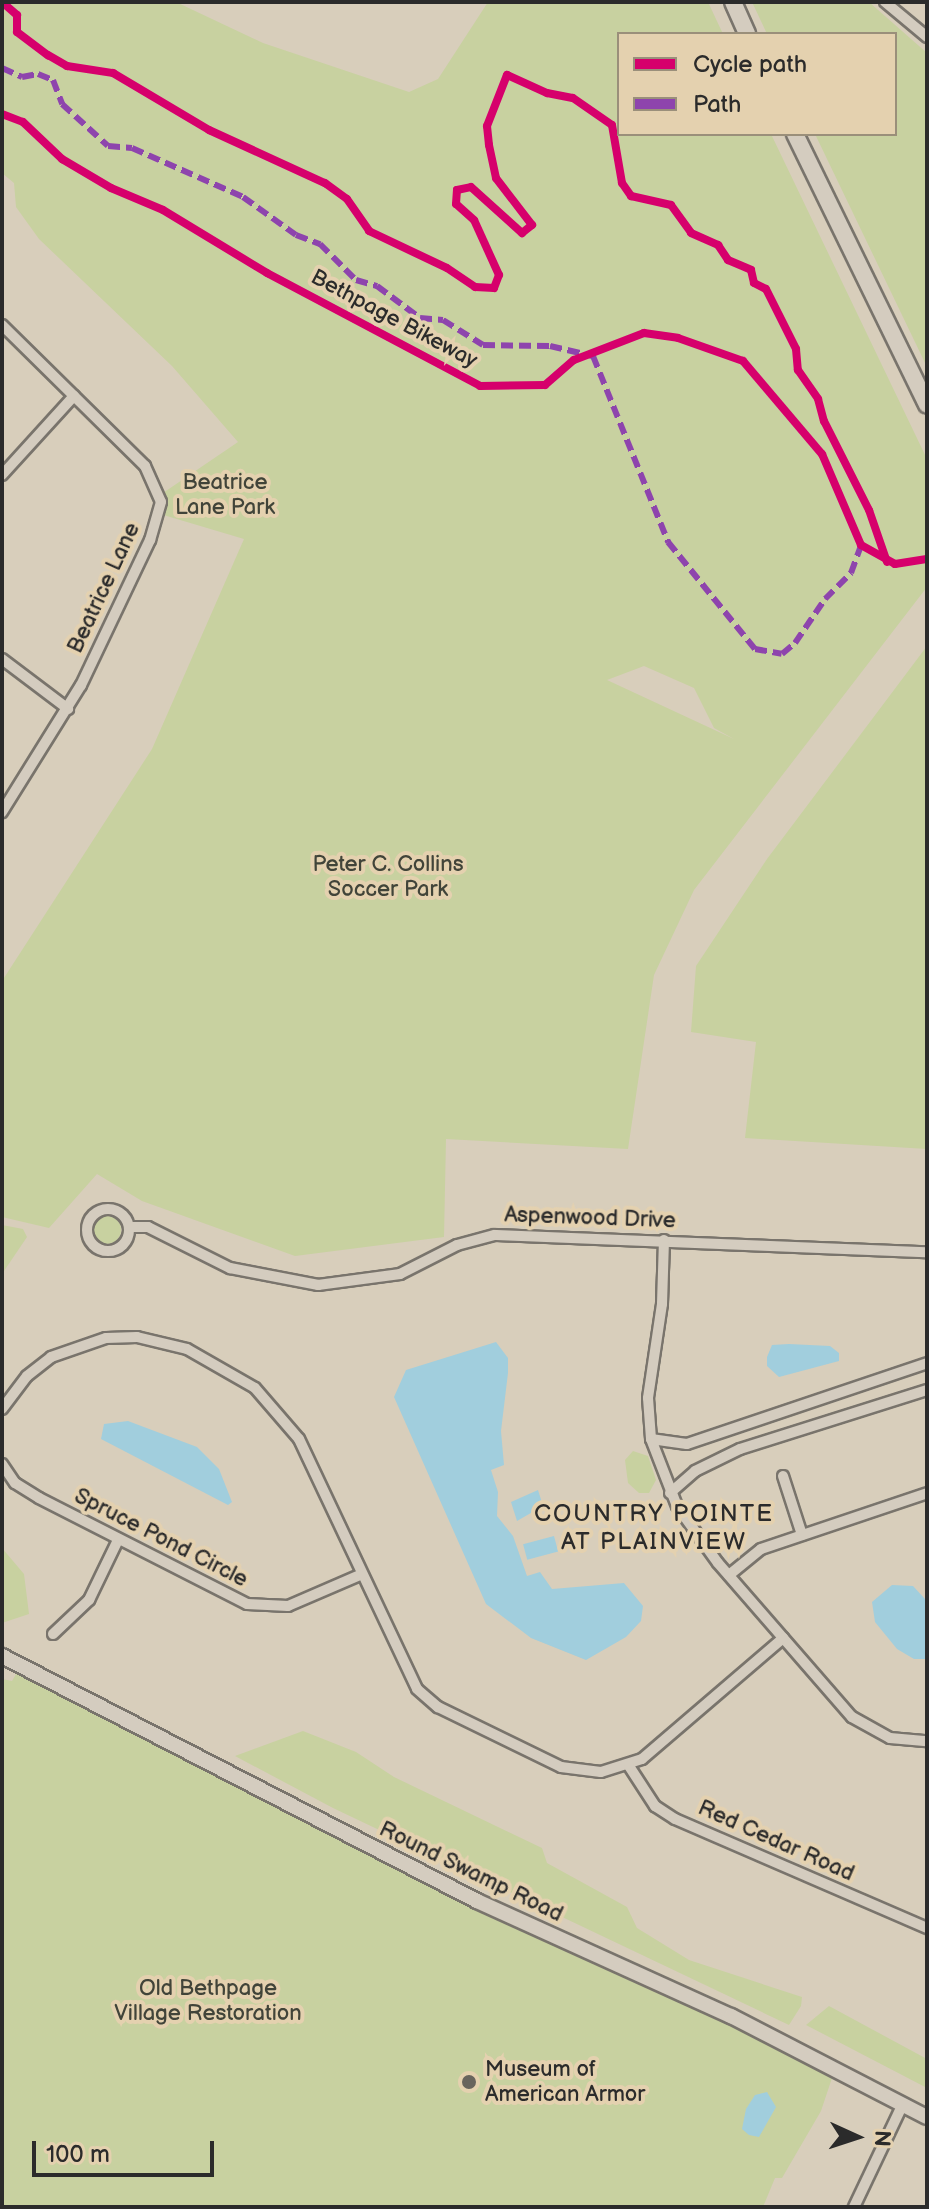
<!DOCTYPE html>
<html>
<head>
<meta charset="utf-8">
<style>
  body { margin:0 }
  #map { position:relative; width:929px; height:2209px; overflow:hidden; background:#d8cebb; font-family:"Balsamiq Sans",sans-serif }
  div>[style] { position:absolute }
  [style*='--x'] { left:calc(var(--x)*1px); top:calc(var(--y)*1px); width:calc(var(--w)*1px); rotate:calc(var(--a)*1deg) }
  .green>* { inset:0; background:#c8d1a0 }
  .round { border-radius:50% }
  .water>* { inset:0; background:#a1cedd; transform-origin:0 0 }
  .roads { filter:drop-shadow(2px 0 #79746c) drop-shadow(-2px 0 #79746c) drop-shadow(0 2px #79746c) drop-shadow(0 -2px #79746c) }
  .minor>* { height:10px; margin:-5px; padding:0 5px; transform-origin:5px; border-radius:5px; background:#d4ccbf }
  .minor>.ring { margin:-5px; padding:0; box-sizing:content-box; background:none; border:10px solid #d4ccbf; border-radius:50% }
  .secondary>* { height:14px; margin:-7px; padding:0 7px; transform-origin:7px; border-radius:7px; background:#d4ccbf }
  .primary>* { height:16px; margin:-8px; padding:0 8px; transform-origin:8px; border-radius:8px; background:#d4ccbf }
  .quiet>* { height:6px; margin-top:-3px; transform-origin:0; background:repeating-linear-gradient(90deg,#8e44ad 0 12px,transparent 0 18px) }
  .cycleway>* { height:8px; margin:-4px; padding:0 4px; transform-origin:4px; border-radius:4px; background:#d6006c }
  .dots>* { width:22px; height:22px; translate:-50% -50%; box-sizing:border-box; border:4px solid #e4d1af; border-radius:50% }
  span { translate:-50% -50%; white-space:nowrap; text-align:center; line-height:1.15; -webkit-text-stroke:8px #e4d1af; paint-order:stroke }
  .street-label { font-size:22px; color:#2b2b2b }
  .park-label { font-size:22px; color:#414439 }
  .poi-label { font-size:22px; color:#2b2b2b }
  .left { translate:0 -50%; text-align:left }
  .neighbourhood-label { font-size:24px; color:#2b2b2b; letter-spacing:2px }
  .frame { position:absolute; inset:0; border:4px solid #2b2b2b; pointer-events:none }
  .legend { position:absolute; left:617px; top:32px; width:280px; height:104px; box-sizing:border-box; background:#e4d1af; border:2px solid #9a8f7a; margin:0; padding:10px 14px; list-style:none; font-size:24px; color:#2b2b2b }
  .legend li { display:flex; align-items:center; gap:16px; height:40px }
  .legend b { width:40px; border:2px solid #9a8f7a }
  .north { position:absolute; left:817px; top:2097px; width:80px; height:80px; -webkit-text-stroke:6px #e4d1af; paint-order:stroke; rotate:93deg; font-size:22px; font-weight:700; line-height:32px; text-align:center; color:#2b2b2b }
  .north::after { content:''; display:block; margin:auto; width:28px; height:36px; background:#2b2b2b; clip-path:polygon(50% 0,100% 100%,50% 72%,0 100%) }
  .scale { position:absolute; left:32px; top:2141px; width:182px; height:36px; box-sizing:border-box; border:4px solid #2b2b2b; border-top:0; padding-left:10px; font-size:24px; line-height:28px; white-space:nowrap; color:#2b2b2b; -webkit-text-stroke:6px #e4d1af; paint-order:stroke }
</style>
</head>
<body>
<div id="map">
  <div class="green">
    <div style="clip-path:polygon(evenodd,2px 2px,176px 2px,263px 43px,409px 92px,438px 79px,488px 2px,708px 2px,723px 34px,619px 34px,619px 134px,771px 134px,927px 459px,927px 587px,694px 890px,654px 975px,628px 1149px,446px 1139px,444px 1237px,295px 1256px,142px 1201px,97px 1174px,49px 1228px,2px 1217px,2px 981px,152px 749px,244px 539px,160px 514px,160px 495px,238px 442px,172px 366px,39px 239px,16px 207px,14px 183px,2px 173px,2px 2px,644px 666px,694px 688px,714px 728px,734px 739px,607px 680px,644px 666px)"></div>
    <div style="clip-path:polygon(752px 2px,869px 2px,927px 53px,927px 367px,815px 134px,895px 134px,895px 34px,767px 34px)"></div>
    <div style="clip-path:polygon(927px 646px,927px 1149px,745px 1138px,756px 1042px,691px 1032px,696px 966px,767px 859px)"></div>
    <div class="round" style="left:93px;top:1216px;width:28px;height:28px"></div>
    <div style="clip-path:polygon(2px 1225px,23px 1229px,27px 1237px,2px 1274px)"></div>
    <div style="clip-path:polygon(633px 1451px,648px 1456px,656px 1480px,649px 1493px,639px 1493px,628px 1483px,625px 1460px)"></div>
    <div style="clip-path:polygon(2px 1548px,24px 1574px,29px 1614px,2px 1623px)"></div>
    <div style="clip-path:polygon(19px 1669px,510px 1924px,753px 2029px,752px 2037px,836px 2066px,821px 2111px,782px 2178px,775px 2178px,763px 2207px,2px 2207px,2px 1679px,12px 1681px)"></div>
    <div style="clip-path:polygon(303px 1731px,356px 1752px,394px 1777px,542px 1848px,547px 1863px,627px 1907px,637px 1928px,689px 1960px,802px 1997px,801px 2006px,789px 2025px,333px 1808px,235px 1756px)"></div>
    <div style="clip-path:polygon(829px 2006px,927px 2059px,927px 2088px,806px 2025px)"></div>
  </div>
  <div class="water">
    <div style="clip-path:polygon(496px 1342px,508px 1358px,508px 1373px,501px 1431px,504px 1465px,491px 1470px,498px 1492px,497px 1516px,513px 1536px,527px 1576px,540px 1572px,552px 1589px,624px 1583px,643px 1606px,641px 1621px,626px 1637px,586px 1660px,531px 1638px,486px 1604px,394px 1397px,406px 1370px)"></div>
    <div style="clip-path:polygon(789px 1344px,830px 1346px,839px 1353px,839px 1361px,779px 1377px,767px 1366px,767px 1357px,772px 1345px)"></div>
    <div style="clip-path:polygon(128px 1421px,197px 1447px,219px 1469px,232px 1502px,228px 1505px,101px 1439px,104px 1424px)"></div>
    <div style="clip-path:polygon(538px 1490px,543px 1506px,517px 1521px,511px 1502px)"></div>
    <div style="left:554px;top:1536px;width:16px;height:32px;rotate:75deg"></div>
    <div style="clip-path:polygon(892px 1585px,913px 1586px,925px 1599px,927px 1659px,914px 1659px,897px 1649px,875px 1622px,872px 1602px)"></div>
    <div style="clip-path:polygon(767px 2092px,776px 2107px,759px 2137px,749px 2135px,742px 2129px,746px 2109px,755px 2095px)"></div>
  </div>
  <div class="roads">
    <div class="minor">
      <div style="--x:885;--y:2;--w:55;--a:39.8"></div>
      <div style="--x:2;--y:325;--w:201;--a:44.6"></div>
      <div style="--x:145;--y:466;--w:39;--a:66"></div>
      <div style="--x:161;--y:502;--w:40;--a:106"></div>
      <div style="--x:150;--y:540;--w:161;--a:115.4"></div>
      <div style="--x:81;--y:685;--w:150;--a:121.9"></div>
      <div style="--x:2;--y:475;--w:107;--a:-47.7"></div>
      <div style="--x:2;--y:659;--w:83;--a:37.1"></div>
      <div class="ring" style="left:87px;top:1209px;width:32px;height:32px"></div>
      <div style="--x:129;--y:1227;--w:19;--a:0"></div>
      <div style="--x:148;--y:1227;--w:92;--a:26.6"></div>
      <div style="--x:230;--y:1268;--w:90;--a:10.9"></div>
      <div style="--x:318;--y:1285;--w:83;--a:-7.6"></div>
      <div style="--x:400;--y:1274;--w:64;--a:-27"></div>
      <div style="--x:457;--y:1245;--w:39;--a:-15"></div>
      <div style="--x:495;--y:1235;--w:432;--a:2.3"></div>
      <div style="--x:664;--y:1240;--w:64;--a:91.8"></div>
      <div style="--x:662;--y:1304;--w:95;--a:98.5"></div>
      <div style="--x:648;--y:1398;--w:41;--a:85.8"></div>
      <div style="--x:651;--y:1439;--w:72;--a:68.8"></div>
      <div style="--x:677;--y:1506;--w:70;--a:54.3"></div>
      <div style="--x:718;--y:1563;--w:204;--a:49"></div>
      <div style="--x:852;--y:1717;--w:43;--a:28.9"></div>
      <div style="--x:890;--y:1738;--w:37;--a:5"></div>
      <div style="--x:2;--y:1409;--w:41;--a:-52.9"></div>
      <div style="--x:27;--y:1376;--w:31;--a:-38"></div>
      <div style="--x:51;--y:1357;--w:58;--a:-19.1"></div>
      <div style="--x:106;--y:1338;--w:31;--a:-2"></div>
      <div style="--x:137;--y:1337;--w:51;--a:13.5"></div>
      <div style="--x:187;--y:1349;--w:78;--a:29.8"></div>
      <div style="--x:255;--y:1388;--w:67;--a:49.2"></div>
      <div style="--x:299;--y:1439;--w:276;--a:64.7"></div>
      <div style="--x:417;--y:1689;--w:28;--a:41"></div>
      <div style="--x:438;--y:1707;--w:137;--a:26"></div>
      <div style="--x:561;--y:1767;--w:40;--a:7.1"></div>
      <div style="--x:601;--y:1772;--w:43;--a:-17.6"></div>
      <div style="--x:642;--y:1759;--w:186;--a:-40.6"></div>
      <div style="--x:651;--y:1439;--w:36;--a:8"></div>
      <div style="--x:687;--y:1444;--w:253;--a:-18.6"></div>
      <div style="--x:2;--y:1464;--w:23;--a:56"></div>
      <div style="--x:15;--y:1483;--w:28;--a:32"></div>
      <div style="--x:39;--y:1498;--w:233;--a:27"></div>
      <div style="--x:247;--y:1604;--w:41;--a:2.8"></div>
      <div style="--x:288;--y:1606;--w:78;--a:-23.3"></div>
      <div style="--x:783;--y:1476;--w:62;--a:72.1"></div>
      <div style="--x:670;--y:1493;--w:33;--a:-41"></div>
      <div style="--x:695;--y:1471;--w:50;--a:-26.1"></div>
      <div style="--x:740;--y:1449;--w:196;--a:-17.5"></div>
      <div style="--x:729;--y:1575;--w:41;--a:-39.1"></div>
      <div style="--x:761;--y:1549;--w:175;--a:-18.6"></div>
      <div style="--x:53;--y:1634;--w:50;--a:-43.4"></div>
      <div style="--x:89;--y:1600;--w:67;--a:-64.2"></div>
      <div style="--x:629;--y:1766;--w:48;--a:57"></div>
      <div style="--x:655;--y:1806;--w:24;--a:33"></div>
      <div style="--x:675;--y:1819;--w:275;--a:23.4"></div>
      <div style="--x:854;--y:2207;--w:114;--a:-64.6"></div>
    </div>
    <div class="secondary">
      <div style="--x:2;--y:1656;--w:534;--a:27.28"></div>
      <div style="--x:477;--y:1901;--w:279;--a:24.4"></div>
      <div style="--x:731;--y:2016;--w:220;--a:27.3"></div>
    </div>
    <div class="primary">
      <div style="--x:733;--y:2;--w:35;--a:66"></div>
      <div style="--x:795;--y:134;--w:301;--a:64"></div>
    </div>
  </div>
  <div class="quiet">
    <div style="--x:2;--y:68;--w:22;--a:24"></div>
    <div style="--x:22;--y:77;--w:16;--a:-11"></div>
    <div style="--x:38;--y:74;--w:16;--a:22"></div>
    <div style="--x:53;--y:80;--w:26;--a:69"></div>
    <div style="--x:62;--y:104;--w:62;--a:42.4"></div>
    <div style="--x:108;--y:146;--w:24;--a:5"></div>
    <div style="--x:132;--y:148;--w:121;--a:23.8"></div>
    <div style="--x:243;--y:197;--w:65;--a:35.6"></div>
    <div style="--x:296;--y:235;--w:26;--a:21"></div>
    <div style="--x:320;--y:244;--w:51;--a:45"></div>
    <div style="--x:356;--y:280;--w:22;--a:16"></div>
    <div style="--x:377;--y:286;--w:54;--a:36.7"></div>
    <div style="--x:420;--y:318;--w:23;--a:5"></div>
    <div style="--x:443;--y:320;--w:47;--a:32"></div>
    <div style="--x:483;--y:345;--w:67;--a:0.9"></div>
    <div style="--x:550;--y:346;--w:44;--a:13.1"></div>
    <div style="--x:593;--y:356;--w:201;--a:68"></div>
    <div style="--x:668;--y:542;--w:138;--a:50.9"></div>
    <div style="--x:755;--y:649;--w:27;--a:10"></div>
    <div style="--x:782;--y:654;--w:17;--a:-40"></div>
    <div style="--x:795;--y:643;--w:53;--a:-55.7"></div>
    <div style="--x:825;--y:599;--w:37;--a:-45"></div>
    <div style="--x:851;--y:573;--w:30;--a:-70"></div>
  </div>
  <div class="cycleway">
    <div style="--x:2;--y:2;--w:20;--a:41"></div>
    <div style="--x:17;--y:15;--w:17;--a:90"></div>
    <div style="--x:17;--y:32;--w:39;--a:37"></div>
    <div style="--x:48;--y:55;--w:22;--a:30"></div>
    <div style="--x:67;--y:66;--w:47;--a:8.7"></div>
    <div style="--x:113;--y:73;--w:112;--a:30.7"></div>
    <div style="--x:209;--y:130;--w:128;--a:24.6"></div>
    <div style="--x:325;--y:183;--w:27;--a:36"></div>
    <div style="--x:347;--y:199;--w:39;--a:55"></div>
    <div style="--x:369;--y:231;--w:86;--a:25.4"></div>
    <div style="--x:447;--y:268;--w:34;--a:34"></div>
    <div style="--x:475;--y:287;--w:19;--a:3"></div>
    <div style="--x:494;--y:288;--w:14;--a:-69"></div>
    <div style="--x:499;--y:275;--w:60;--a:-114.4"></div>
    <div style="--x:474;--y:220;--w:24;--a:-138"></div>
    <div style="--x:456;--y:204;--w:14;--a:-86"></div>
    <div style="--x:457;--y:190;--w:14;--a:-12"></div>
    <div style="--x:471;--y:187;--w:69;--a:42"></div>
    <div style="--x:522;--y:233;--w:13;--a:-39"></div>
    <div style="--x:532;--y:225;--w:59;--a:-127.5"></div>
    <div style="--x:496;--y:178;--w:34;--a:-102"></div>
    <div style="--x:489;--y:145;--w:19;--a:-96"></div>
    <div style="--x:487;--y:126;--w:55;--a:-68.6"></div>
    <div style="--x:507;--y:75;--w:44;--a:24.2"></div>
    <div style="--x:547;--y:93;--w:26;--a:11"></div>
    <div style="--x:573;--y:98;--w:47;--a:34.7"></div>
    <div style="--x:612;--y:125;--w:59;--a:80.2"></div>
    <div style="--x:622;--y:183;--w:16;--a:55"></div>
    <div style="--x:631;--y:196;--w:41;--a:12.7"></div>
    <div style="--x:671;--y:205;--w:34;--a:54"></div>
    <div style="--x:691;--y:233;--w:30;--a:24"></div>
    <div style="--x:718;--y:245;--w:18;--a:56"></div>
    <div style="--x:728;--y:260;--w:25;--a:23"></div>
    <div style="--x:751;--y:270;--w:13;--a:77"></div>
    <div style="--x:754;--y:283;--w:13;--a:27"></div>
    <div style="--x:766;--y:289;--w:67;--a:63.4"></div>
    <div style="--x:796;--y:349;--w:21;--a:85"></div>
    <div style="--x:798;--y:370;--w:35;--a:55"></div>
    <div style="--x:818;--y:399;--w:23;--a:75"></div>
    <div style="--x:824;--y:421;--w:100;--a:63.2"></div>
    <div style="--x:869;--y:510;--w:55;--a:70.9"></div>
    <div style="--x:2;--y:114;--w:22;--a:21"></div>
    <div style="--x:23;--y:122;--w:54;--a:43.5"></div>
    <div style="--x:62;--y:159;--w:57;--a:30.6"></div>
    <div style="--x:111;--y:188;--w:56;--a:22.9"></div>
    <div style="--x:163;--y:210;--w:122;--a:31.2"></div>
    <div style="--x:267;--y:273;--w:241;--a:27.9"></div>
    <div style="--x:480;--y:386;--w:65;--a:-0.9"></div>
    <div style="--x:545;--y:385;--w:38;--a:-41"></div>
    <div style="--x:574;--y:360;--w:75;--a:-21.1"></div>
    <div style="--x:644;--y:333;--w:34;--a:8"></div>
    <div style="--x:678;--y:338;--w:69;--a:19.5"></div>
    <div style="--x:743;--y:361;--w:122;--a:49.7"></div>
    <div style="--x:822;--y:454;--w:99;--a:66.8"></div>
    <div style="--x:861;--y:545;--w:39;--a:29"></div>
    <div style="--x:895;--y:564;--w:32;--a:-9"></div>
  </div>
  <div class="dots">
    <div style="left:469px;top:2082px;background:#68645d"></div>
  </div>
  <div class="street-label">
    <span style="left:394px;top:319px;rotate:28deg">Bethpage Bikeway</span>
    <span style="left:104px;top:588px;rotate:-65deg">Beatrice Lane</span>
    <span style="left:590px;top:1218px;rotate:2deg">Aspenwood Drive</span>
    <span style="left:161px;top:1538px;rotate:27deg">Spruce Pond Circle</span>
    <span style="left:776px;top:1841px;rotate:24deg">Red Cedar Road</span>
    <span style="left:471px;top:1872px;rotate:26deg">Round Swamp Road</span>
  </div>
  <div class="park-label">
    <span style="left:225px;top:495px">Beatrice<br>Lane Park</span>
    <span style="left:388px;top:877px">Peter C. Collins<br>Soccer Park</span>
    <span style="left:208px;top:2001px">Old Bethpage<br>Village Restoration</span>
  </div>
  <div class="poi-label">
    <span class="left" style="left:485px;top:2082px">Museum of<br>American Armor</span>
  </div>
  <div class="neighbourhood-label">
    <span style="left:654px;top:1528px">COUNTRY POINTE<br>AT PLAINVIEW</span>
  </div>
  <div class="frame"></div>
  <ul class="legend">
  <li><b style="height:10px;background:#d6006c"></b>Cycle path</li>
  <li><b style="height:10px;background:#8e44ad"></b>Path</li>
  </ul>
  <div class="north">N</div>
  <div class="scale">100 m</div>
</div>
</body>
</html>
